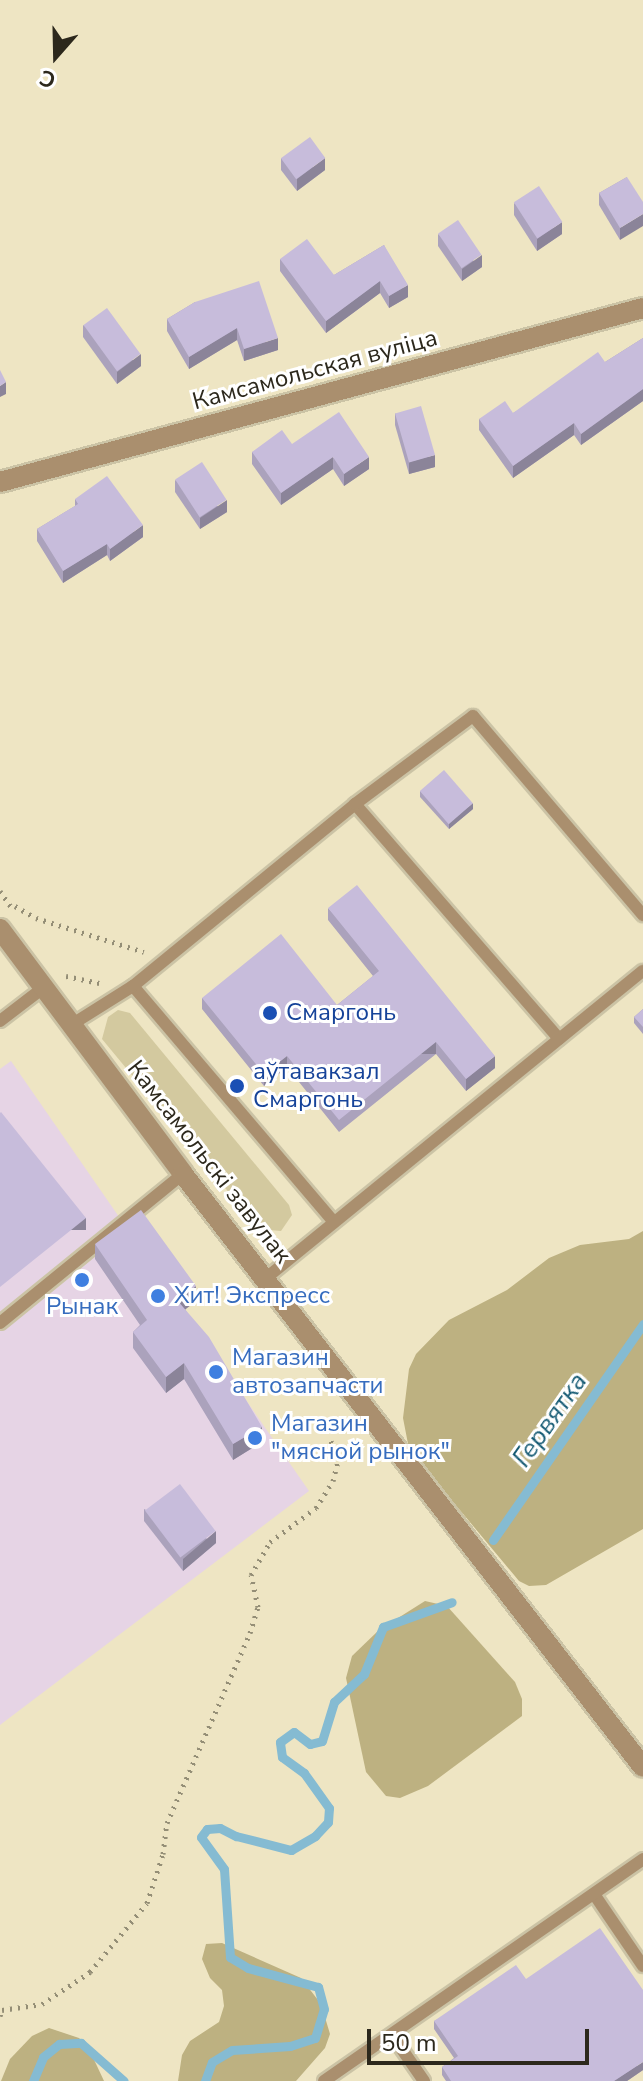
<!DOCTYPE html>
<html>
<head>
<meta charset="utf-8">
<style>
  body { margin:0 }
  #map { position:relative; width:643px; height:2081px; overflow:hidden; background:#eee5c3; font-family:"Nunito Sans",sans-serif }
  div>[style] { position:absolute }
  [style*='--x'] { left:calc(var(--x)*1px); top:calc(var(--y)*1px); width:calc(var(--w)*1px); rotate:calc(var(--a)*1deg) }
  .commercial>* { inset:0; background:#e6d4e5 }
  .green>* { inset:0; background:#d3c99f }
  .forest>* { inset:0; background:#bdb181 }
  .stream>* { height:9px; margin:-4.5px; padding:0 4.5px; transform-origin:4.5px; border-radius:4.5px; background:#85bbd2 }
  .path>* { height:5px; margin-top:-2.5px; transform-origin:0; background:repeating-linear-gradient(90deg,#948e76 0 2px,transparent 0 8px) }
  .roads { filter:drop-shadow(2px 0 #cbc3a5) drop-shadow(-2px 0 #cbc3a5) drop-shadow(0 2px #cbc3a5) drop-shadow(0 -2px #cbc3a5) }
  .service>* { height:12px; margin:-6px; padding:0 6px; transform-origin:6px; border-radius:6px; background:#aa8f6e }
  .tertiary>* { height:20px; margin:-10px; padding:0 10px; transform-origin:10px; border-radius:10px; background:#aa8f6e }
  .wall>* { inset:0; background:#aba2bc }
  .shaded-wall>* { inset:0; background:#8b8499; transform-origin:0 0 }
  .building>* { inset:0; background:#c7bcdb; transform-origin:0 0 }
  .dots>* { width:22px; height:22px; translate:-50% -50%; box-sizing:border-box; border:4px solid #fff; border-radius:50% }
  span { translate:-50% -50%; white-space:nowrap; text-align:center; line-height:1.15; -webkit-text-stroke:6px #fff; paint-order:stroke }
  .street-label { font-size:24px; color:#2c281c }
  .transit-label { font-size:24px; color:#164399 }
  .left { translate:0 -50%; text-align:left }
  .shop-label { font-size:24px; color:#366cbe }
  .water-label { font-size:26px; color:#165b74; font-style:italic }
  .north { position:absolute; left:16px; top:16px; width:80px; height:80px; -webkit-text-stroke:6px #fff; paint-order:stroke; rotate:200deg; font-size:22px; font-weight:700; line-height:32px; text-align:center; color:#2c281c }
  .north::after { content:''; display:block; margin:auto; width:28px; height:36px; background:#2c281c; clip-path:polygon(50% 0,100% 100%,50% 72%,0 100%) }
  .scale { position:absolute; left:367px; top:2029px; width:222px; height:36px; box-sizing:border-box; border:4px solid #2c281c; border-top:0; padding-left:10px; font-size:24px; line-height:28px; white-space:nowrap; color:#2c281c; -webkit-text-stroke:6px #fff; paint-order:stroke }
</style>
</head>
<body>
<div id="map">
  <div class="commercial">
    <div style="clip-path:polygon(11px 1061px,309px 1491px,0 1725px,0 1069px)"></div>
  </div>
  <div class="green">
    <div style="clip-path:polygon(118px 1010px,130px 1013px,289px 1205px,292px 1215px,281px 1231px,259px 1229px,102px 1039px,108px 1017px)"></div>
  </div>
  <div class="forest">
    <div style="clip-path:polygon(643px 1231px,643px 1529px,546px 1585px,529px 1586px,519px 1581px,409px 1449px,403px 1418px,409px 1369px,416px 1354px,449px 1320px,507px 1290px,549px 1258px,580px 1245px,629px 1239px)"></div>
    <div style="clip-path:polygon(425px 1601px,447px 1606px,515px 1682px,522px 1699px,522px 1716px,428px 1786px,400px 1798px,386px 1796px,366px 1772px,346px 1678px,352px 1656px,379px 1630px)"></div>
    <div style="clip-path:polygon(222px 1943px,301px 1978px,321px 2004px,330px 2034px,325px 2048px,296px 2081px,178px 2081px,182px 2055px,190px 2041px,219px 2022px,224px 2006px,222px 1990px,210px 1978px,202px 1959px,206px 1944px)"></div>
    <div style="clip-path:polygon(49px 2028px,79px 2038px,89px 2049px,104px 2081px,1px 2081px,10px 2059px,32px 2036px)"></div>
  </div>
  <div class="stream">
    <div style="--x:493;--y:1540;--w:263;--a:-55.2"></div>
    <div style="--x:33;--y:2081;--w:26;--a:-67"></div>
    <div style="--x:43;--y:2057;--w:21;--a:-39"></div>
    <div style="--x:59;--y:2044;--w:22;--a:-3"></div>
    <div style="--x:81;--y:2043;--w:57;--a:41.5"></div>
    <div style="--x:205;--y:2081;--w:20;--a:-70"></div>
    <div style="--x:212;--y:2062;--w:23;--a:-31"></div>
    <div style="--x:232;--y:2050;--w:58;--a:-3.9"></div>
    <div style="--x:290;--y:2046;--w:26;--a:-18"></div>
    <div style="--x:315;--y:2038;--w:30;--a:-73"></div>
    <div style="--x:324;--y:2009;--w:23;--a:-105"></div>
    <div style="--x:318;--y:1987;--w:73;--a:-164.8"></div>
    <div style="--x:248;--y:1968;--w:21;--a:-149"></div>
    <div style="--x:230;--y:1957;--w:88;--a:-93.9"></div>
    <div style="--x:224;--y:1869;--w:39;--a:-126"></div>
    <div style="--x:201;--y:1837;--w:10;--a:-53"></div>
    <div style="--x:207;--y:1829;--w:13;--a:-4"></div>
    <div style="--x:220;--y:1828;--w:18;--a:27"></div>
    <div style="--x:236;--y:1836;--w:57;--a:14.3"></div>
    <div style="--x:291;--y:1850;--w:28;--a:-30"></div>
    <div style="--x:315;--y:1836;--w:19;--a:-47"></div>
    <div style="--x:328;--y:1822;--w:14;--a:-86"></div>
    <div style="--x:329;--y:1808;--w:43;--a:-125.5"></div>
    <div style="--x:304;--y:1773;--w:27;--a:-144"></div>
    <div style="--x:282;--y:1757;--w:15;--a:-98"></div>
    <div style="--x:280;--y:1742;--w:17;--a:-36"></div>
    <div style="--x:294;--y:1732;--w:20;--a:37"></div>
    <div style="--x:310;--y:1744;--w:12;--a:-14"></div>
    <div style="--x:322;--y:1741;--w:41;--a:-72.9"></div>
    <div style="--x:334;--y:1702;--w:41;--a:-43"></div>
    <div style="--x:364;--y:1674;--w:51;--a:-68"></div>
    <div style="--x:383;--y:1627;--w:73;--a:-19.9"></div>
  </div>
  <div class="path">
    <div style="--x:0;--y:891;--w:19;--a:55"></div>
    <div style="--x:15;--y:906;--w:24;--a:30"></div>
    <div style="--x:36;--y:918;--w:113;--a:17.5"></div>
    <div style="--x:66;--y:976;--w:34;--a:12"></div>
    <div style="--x:0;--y:2016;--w:6;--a:-72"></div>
    <div style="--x:2;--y:2010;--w:40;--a:-8.5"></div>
    <div style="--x:42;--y:2004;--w:58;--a:-33.7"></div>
    <div style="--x:90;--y:1972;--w:89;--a:-50.4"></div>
    <div style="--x:147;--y:1903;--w:52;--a:-71.9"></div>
    <div style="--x:163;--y:1854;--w:31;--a:-83"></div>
    <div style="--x:167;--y:1823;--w:207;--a:-66.4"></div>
    <div style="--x:250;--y:1633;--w:27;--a:-73"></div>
    <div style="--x:258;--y:1607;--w:33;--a:-102"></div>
    <div style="--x:251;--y:1575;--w:38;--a:-60"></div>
    <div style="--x:270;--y:1542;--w:57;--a:-36.5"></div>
    <div style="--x:316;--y:1508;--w:32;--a:-58"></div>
    <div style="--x:333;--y:1481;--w:25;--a:-76"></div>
    <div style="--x:339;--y:1457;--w:22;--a:-117"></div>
  </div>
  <div class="roads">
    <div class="service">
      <div style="--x:355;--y:804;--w:311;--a:49"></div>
      <div style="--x:133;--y:986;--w:309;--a:49.6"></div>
      <div style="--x:0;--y:1021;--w:54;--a:-37.5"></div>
      <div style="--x:71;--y:1025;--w:73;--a:-32.2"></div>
      <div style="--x:133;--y:986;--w:287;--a:-39.3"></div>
      <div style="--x:355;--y:804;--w:147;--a:-36.7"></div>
      <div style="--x:473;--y:716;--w:262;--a:49.5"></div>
      <div style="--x:266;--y:1278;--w:486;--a:-39.2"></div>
      <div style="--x:0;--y:1323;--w:236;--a:-39.2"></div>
      <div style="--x:594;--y:1894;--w:87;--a:55.8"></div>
      <div style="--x:392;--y:2035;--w:56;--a:55.2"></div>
      <div style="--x:324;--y:2081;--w:389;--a:-34.8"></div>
    </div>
    <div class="tertiary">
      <div style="--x:0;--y:482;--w:666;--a:-15.14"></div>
      <div style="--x:0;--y:929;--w:306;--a:53.2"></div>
      <div style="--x:183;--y:1174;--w:750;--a:52.2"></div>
    </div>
  </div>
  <div class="wall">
    <div style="clip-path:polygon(281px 158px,325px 170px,297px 191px,281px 170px)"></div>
    <div style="clip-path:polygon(627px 177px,620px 240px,599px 205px,599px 193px)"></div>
    <div style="clip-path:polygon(514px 203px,562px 234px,537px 251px,514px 215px)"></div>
    <div style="clip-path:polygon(438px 234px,482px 267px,462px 281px,438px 246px)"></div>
    <div style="clip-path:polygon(384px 245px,408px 297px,389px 308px,380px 293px,326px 333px,280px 271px,280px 259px,334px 275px)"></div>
    <div style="clip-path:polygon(195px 302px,278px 350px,244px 361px,237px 340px,189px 369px,167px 331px,167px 319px)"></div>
    <div style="clip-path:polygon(83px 325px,141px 366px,117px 384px,83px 337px)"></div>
    <div style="clip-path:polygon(643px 338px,643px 401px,581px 445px,574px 435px,513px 478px,479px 430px,479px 419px,513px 413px,605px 362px)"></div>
    <div style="clip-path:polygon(395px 413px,435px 467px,409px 474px,395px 425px)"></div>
    <div style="clip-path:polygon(292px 444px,369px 469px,344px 486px,333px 469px,281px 505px,252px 464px,252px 452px)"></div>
    <div style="clip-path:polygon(175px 480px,227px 512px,200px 529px,175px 492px)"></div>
    <div style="clip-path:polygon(75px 499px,143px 537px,110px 561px,107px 555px,63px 583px,37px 541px,37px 529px,75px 506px)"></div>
    <div style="clip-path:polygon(420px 791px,473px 809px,449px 829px,420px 797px)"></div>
    <div style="clip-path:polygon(328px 908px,495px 1068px,466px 1091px,436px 1054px,339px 1132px,287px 1067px,264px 1086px,202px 1009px,202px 998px,337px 1005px,373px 976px,328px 920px)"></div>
    <div style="clip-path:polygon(643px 1009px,643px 1034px,634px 1023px,634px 1017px)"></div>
    <div style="clip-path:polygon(95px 1244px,196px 1301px,185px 1309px,262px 1442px,233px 1460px,184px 1379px,166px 1393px,133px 1348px,133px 1332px,140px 1325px,95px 1259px)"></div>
    <div style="clip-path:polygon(144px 1509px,216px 1543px,183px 1571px,144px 1521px)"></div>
    <div style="clip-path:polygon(526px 1979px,643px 2070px,627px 2081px,446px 2081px,442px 2075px,442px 2067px,454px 2058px,434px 2029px,434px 2021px)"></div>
  </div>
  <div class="shaded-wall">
    <div style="clip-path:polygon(325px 158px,325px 170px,297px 191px,297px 179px)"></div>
    <div style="clip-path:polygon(643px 214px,643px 226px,620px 240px,620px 228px)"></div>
    <div style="clip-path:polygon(562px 222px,562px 234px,537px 251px,537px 239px)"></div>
    <div style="clip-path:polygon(482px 255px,482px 267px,462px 281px,462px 269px)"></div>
    <div style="clip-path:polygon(380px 281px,380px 293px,326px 333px,326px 321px)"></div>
    <div style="clip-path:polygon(408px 285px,408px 297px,389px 308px,389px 296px)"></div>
    <div style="clip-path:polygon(237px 328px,237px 340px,189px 369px,189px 357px)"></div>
    <div style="clip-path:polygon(278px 338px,278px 350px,244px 361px,244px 349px)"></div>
    <div style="clip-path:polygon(141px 354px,141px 366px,117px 384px,117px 372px)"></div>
    <div style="clip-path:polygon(6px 382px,6px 394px,0 397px,0 386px)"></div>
    <div style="clip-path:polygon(643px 389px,643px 401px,581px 445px,581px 434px)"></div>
    <div style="clip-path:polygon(574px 423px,574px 435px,513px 478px,513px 466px)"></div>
    <div style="clip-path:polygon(435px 455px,435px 467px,409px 474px,409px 462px)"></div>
    <div style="clip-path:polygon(333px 457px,333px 469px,281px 505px,281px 493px)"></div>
    <div style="clip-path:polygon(369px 457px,369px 469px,344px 486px,344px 474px)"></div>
    <div style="clip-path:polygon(227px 500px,227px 512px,200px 529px,200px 518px)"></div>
    <div style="clip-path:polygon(143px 525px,143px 537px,110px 561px,110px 549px)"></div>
    <div style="clip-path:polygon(107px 544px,107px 555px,63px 583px,63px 571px)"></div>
    <div style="clip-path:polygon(473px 803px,473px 809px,449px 829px,449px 823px)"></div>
    <div style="left:436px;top:1042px;width:12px;height:124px;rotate:90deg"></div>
    <div style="clip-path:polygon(287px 1056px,287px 1067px,264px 1086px,264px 1074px)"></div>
    <div style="clip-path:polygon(495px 1056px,495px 1068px,466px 1091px,466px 1079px)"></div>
    <div style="left:86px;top:1218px;width:12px;height:110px;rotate:90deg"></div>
    <div style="clip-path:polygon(196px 1286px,196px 1301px,177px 1316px,177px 1300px)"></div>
    <div style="clip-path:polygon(184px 1363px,184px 1379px,166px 1393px,166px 1377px)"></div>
    <div style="clip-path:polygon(262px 1427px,262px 1442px,233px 1460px,233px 1444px)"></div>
    <div style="clip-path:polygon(216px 1531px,216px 1543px,183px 1571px,183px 1559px)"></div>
    <div style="clip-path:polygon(643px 2062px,643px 2070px,627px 2081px,614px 2081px)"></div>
  </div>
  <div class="building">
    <div style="left:310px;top:137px;width:26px;height:36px;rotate:54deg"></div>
    <div style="clip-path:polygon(627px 177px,643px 202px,643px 214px,620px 228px,599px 193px)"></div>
    <div style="left:539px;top:186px;width:43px;height:30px;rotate:57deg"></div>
    <div style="left:458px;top:220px;width:42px;height:24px;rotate:56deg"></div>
    <div style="clip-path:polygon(307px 239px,334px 275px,384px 245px,408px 285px,389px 296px,380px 281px,326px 321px,280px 259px)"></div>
    <div style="clip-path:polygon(259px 281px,278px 338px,244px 349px,237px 328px,189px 357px,167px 319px,195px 302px)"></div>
    <div style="left:107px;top:308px;width:57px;height:29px;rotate:54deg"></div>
    <div style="clip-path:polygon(643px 338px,643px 389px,581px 434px,574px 423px,513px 466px,479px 419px,505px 401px,513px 413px,598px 352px,605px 362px)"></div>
    <div style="clip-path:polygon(0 370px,6px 382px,0 386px)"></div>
    <div style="left:421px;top:406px;width:51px;height:27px;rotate:74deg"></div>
    <div style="clip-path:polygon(339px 412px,369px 457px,344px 474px,333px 457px,281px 493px,252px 452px,282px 430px,292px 444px)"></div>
    <div style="left:202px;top:462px;width:45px;height:32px;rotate:57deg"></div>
    <div style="clip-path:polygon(107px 476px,143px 525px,110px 549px,107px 544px,63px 571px,37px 529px,78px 504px,75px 499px)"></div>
    <div style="left:444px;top:770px;width:44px;height:32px;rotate:49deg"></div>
    <div style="clip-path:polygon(357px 885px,495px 1056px,466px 1079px,436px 1042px,339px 1120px,287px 1056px,264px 1074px,202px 998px,281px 934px,337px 1005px,379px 971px,328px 908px)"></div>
    <div style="clip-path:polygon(643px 1009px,643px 1027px,634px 1017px)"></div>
    <div style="clip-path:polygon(1px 1112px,86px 1218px,0 1287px,0 1113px)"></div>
    <div style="clip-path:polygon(141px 1210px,196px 1286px,177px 1300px,209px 1337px,262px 1427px,233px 1444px,184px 1363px,166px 1377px,133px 1332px,147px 1320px,95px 1244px)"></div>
    <div style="left:180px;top:1484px;width:59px;height:44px;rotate:53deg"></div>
    <div style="clip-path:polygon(600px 1928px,643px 1990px,643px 2062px,614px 2081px,451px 2081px,442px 2067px,458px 2056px,434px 2021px,516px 1965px,526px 1979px)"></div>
  </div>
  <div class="dots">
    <div style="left:270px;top:1013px;background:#1a4fb4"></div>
    <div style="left:237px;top:1086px;background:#1a4fb4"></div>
    <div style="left:82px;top:1280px;background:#3f7fe0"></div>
    <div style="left:158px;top:1296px;background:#3f7fe0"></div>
    <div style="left:216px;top:1372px;background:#3f7fe0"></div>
    <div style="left:255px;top:1438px;background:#3f7fe0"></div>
  </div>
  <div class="street-label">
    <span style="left:315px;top:370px;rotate:-15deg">Камсамольская вуліца</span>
    <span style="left:209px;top:1162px;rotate:52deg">Камсамольскі завулак</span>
  </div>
  <div class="transit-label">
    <span class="left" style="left:286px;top:1013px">Смаргонь</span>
    <span class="left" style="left:253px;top:1086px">аўтавакзал<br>Смаргонь</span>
  </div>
  <div class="shop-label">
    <span class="left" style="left:174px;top:1296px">Хит! Экспресс</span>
    <span style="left:82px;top:1307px">Рынак</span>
    <span class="left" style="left:232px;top:1372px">Магазин<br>автозапчасти</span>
    <span class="left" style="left:271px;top:1438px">Магазин<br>"мясной рынок"</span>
  </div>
  <div class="water-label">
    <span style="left:550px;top:1420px;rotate:-55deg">Гервятка</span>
  </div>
  <div class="north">С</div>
  <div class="scale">50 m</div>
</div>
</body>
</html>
